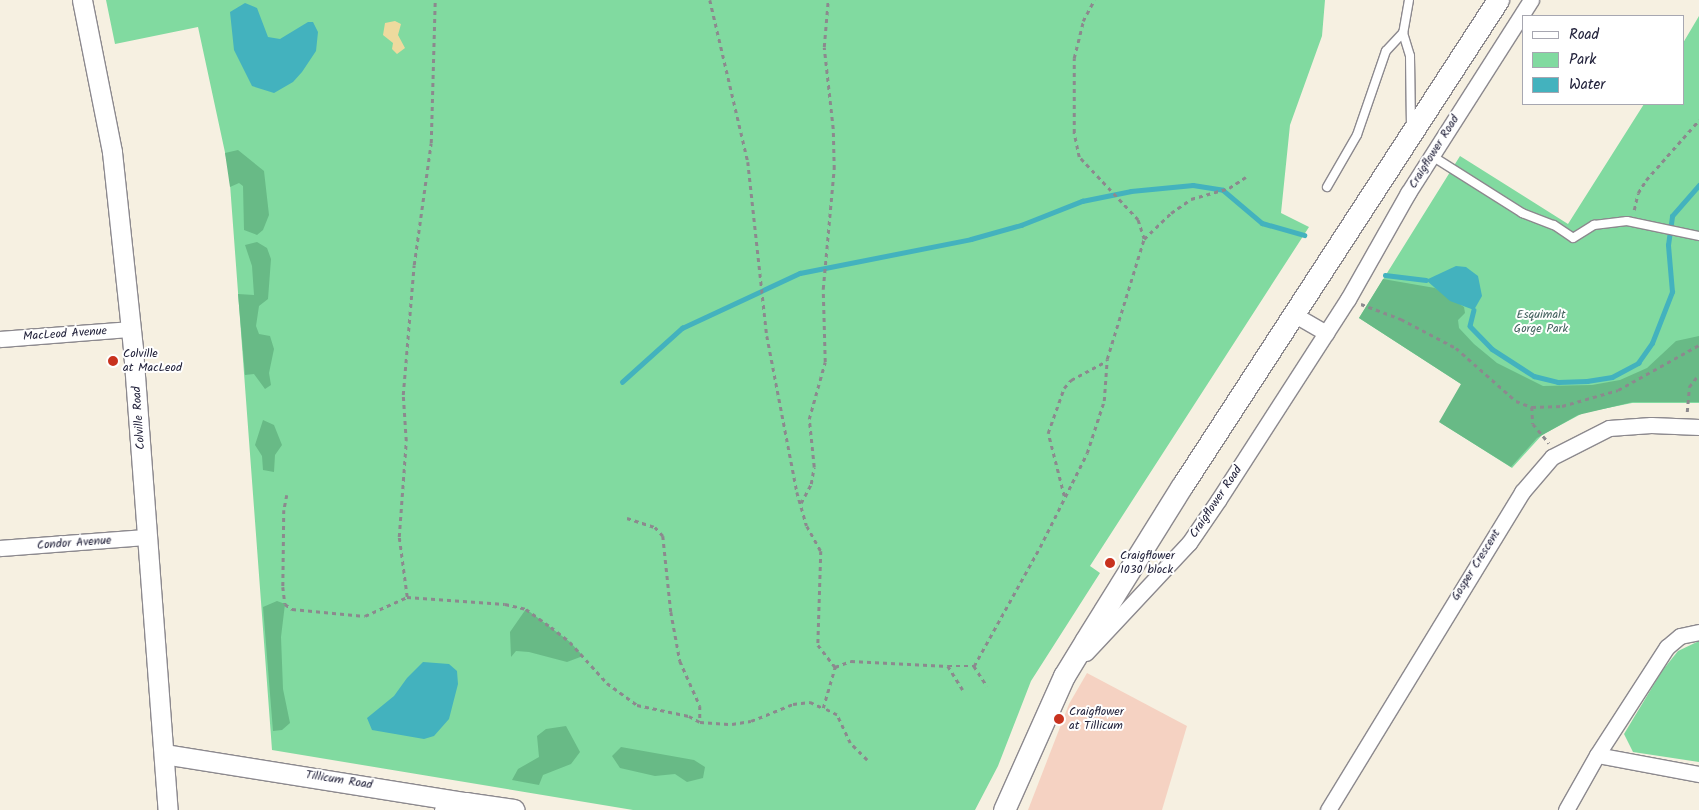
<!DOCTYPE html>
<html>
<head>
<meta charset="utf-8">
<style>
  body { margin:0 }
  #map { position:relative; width:1699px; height:810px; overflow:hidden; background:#f6f0e1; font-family:Kalam,sans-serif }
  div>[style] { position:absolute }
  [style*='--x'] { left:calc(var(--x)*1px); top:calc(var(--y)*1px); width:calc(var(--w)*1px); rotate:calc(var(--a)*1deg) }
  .built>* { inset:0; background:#f5d2c2 }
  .green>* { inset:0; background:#81daa0 }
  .forest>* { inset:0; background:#68ba86 }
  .sand>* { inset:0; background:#eeda9e }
  .water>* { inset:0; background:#43b2be }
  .stream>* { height:4.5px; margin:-2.25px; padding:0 2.25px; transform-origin:2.25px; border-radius:2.25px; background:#43b2be }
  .path>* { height:2.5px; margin-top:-1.25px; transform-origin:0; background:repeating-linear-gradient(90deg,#8c898e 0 4px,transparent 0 8px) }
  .roads { filter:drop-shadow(1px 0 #8c898e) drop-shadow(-1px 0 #8c898e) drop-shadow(0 1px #8c898e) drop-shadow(0 -1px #8c898e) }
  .service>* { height:8px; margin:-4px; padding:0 4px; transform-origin:4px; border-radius:4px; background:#fff }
  .minor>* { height:15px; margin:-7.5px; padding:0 7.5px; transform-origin:7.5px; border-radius:7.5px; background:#fff }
  .tertiary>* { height:19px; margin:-9.5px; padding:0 9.5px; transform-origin:9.5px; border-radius:9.5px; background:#fff }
  .secondary>* { height:21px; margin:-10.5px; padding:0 10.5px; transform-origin:10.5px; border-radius:10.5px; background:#fff }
  .dots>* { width:14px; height:14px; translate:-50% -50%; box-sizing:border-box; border:2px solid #fff; border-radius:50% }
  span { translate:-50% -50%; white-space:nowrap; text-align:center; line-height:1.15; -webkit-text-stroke:4px #fff; paint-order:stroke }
  .street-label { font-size:12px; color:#22223b }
  .park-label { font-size:12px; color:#43625e }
  .poi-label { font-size:12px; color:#22223b }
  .left { translate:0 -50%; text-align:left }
  .legend { position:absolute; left:1522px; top:15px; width:162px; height:90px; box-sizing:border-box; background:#fff; border:1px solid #a7a7b1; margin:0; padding:6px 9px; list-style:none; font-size:15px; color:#22223b }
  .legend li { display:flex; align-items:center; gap:10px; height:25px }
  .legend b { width:25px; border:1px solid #a7a7b1 }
</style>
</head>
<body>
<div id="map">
  <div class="built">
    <div style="clip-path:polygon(1087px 673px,1187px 726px,1162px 810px,1028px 810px,1069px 704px)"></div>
  </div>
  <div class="green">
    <div style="clip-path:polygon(106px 0,1325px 0,1322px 36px,1290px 125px,1281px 213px,1309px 227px,1090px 566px,1100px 573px,1031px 681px,998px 766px,975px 810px,633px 810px,272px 750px,229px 171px,198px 27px,115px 44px)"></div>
    <div style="clip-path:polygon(1699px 16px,1699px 403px,1632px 403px,1583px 413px,1542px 435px,1512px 468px,1441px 423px,1464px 386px,1359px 318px,1460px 156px,1568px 224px,1644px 104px,1683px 104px,1683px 43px)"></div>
    <div style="clip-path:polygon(1699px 641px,1699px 762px,1633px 752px,1624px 734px,1662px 671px,1678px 651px)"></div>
  </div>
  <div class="forest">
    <div style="clip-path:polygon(238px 150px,264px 171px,269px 215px,263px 230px,257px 235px,244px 230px,243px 186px,239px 183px,230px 187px,225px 153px)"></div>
    <div style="clip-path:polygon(257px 242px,267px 248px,271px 259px,268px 299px,259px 306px,256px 326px,259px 334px,270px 336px,274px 349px,269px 373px,271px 385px,265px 389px,254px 374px,245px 375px,238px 294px,254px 295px,252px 266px,245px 245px)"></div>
    <div style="clip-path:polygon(1383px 279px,1435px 288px,1464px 307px,1465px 313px,1458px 320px,1459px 328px,1474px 344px,1497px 363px,1543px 386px,1592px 385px,1620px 380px,1647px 368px,1676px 341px,1699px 336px,1699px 402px,1633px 402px,1578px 415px,1537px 438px,1511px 467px,1439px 422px,1461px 384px,1359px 318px)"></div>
    <div style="clip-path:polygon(263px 420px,274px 425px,282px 445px,275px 455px,274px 472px,263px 470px,262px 456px,255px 445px)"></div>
    <div style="clip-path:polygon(277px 601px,285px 604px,281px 637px,283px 689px,290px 723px,282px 730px,273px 731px,263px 607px)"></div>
    <div style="clip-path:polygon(526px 609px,570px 642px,583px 656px,567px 662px,529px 652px,516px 651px,511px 657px,510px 632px)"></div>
    <div style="clip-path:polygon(566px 726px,580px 752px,571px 764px,543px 775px,539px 785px,512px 780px,518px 769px,539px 757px,537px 736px,546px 729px)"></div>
    <div style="clip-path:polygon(621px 747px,694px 760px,705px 767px,703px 778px,687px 782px,675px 774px,655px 776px,620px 768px,612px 756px)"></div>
  </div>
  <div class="sand">
    <div style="clip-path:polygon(395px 21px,401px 24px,398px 35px,405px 48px,397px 54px,392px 49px,393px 43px,383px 35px,385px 23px)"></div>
  </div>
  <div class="water">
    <div style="clip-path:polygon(245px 3px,257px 8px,268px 37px,280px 39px,308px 22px,313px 22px,318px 32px,316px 51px,302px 72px,293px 82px,274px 93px,252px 86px,234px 50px,230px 12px)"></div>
    <div style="clip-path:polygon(1456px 266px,1466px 267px,1478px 276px,1482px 296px,1474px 310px,1450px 301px,1426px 280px)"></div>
    <div style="clip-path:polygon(423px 662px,449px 664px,457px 671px,458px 684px,449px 719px,434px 736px,424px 739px,372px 730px,367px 718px,394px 696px,407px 678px)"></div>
  </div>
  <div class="stream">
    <div style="--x:1385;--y:275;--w:41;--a:7"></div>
    <div style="--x:1474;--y:310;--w:16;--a:104"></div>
    <div style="--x:1470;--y:326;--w:32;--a:46"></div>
    <div style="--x:1492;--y:349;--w:50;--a:32.7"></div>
    <div style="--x:1534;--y:376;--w:25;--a:14"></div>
    <div style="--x:1558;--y:382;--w:29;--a:-2"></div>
    <div style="--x:1587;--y:381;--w:25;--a:-9"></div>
    <div style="--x:1612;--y:377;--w:30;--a:-28"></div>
    <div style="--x:1638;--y:363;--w:24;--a:-55"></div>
    <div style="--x:1652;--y:343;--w:55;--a:-68.6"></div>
    <div style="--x:1672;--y:292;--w:47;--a:-94.9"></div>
    <div style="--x:1668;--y:245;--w:29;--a:-82"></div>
    <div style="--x:1672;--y:216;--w:41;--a:-48.9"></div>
    <div style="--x:622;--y:382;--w:81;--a:-42"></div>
    <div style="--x:682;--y:328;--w:130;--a:-25"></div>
    <div style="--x:800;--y:273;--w:174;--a:-11.2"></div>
    <div style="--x:971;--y:239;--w:52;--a:-15.6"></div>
    <div style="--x:1021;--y:225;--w:66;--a:-21.5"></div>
    <div style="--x:1082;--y:201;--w:50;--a:-11.5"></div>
    <div style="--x:1131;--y:191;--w:62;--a:-5.5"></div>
    <div style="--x:1193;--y:185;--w:30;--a:9"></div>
    <div style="--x:1223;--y:190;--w:51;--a:40.2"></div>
    <div style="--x:1262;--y:223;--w:44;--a:15.9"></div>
  </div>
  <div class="path">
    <div style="--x:710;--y:0;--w:166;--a:76.8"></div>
    <div style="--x:748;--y:162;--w:175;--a:83.8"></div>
    <div style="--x:767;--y:336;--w:159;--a:79.1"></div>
    <div style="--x:797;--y:492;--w:35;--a:74"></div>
    <div style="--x:807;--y:526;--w:29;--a:61"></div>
    <div style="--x:821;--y:551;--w:94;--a:91.8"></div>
    <div style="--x:818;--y:645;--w:28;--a:52"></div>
    <div style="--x:1634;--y:210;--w:17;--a:-77"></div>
    <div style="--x:1638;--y:193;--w:15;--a:-58"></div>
    <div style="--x:1646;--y:180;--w:80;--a:-48.5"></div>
    <div style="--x:1144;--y:239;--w:37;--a:-44"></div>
    <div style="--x:1171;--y:213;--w:24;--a:-35"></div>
    <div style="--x:1191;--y:199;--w:40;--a:-16"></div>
    <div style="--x:1229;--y:188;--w:20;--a:-33"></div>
    <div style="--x:1361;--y:304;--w:43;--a:20.6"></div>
    <div style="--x:1401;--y:319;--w:62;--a:27.8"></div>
    <div style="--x:1456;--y:348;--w:80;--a:41.5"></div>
    <div style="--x:1516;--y:401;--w:17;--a:21"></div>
    <div style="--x:1532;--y:407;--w:30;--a:-2"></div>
    <div style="--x:1562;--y:406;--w:58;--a:-15.9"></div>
    <div style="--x:1618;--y:390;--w:93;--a:-29.1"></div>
    <div style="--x:1532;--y:407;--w:17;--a:87"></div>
    <div style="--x:1533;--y:424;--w:25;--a:50"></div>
    <div style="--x:1687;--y:412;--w:25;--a:-85"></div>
    <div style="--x:1689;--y:387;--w:16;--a:-52"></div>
    <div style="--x:287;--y:495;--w:15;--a:101"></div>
    <div style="--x:284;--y:510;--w:77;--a:90.7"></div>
    <div style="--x:283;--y:587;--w:17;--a:83"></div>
    <div style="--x:285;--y:604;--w:9;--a:36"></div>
    <div style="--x:292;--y:609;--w:73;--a:5.5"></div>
    <div style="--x:365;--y:616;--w:46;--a:-24.3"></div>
    <div style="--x:407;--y:597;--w:98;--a:4.1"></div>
    <div style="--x:505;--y:604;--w:22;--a:13"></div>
    <div style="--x:526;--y:609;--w:31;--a:36"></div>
    <div style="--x:551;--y:627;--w:24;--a:38"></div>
    <div style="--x:570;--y:642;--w:55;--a:47.9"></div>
    <div style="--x:607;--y:683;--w:37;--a:36"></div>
    <div style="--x:637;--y:705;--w:53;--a:11.9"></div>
    <div style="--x:689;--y:716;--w:13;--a:29"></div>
    <div style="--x:700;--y:722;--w:32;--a:4"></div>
    <div style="--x:732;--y:724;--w:19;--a:-9"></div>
    <div style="--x:751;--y:721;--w:45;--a:-22"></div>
    <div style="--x:793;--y:704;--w:17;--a:-7"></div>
    <div style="--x:810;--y:702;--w:14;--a:25"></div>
    <div style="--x:1064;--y:496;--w:65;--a:-104.3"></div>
    <div style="--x:1048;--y:433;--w:48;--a:-70.4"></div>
    <div style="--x:1064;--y:388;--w:11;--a:-49"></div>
    <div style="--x:1071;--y:380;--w:40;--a:-28"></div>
    <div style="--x:801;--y:503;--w:21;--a:-62"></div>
    <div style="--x:811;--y:484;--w:17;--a:-80"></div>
    <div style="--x:814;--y:467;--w:48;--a:-95.9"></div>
    <div style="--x:809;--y:419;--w:59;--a:-74.3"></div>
    <div style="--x:825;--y:362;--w:73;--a:-91.6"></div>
    <div style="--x:823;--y:289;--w:121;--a:-84.8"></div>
    <div style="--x:834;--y:169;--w:40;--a:-91.4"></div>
    <div style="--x:833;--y:129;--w:82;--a:-96.3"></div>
    <div style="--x:824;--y:47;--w:47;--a:-85.1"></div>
    <div style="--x:627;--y:518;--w:29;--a:18"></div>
    <div style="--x:655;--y:527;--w:12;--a:48"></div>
    <div style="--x:663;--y:536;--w:76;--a:84"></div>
    <div style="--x:671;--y:612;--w:50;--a:79.6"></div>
    <div style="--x:680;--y:661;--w:49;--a:66"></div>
    <div style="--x:700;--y:706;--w:16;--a:90"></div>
    <div style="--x:407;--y:597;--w:61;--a:-97.6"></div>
    <div style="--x:399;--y:537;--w:96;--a:-85.8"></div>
    <div style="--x:406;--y:441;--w:46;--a:-93.7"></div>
    <div style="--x:403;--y:395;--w:130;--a:-85.2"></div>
    <div style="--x:414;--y:265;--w:123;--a:-82.1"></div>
    <div style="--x:431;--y:143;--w:143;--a:-88.4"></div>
    <div style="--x:948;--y:666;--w:26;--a:0"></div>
    <div style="--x:974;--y:666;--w:24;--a:57"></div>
    <div style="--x:974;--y:666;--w:136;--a:-61"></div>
    <div style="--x:1040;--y:547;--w:105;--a:-63.4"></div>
    <div style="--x:1087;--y:453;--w:55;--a:-71.9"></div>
    <div style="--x:1104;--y:401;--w:42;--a:-85.9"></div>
    <div style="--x:1107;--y:359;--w:126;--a:-72.9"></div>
    <div style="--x:1144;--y:239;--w:20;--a:-108"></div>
    <div style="--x:1138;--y:220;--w:86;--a:-133.1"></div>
    <div style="--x:1079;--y:157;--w:25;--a:-102"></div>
    <div style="--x:1074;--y:133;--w:75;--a:-90"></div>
    <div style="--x:1074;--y:58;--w:38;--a:-76"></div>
    <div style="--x:1083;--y:21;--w:24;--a:-62"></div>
    <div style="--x:867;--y:760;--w:24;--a:-135"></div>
    <div style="--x:850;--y:743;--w:31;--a:-115"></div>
    <div style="--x:837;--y:715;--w:16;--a:-153"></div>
    <div style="--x:823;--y:708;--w:43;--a:-73.7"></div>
    <div style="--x:835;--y:667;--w:17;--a:-21"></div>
    <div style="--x:851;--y:661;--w:97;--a:3"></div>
    <div style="--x:948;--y:666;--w:28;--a:58"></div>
  </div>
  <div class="roads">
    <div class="service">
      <div style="--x:1409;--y:0;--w:34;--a:100"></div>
      <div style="--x:1403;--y:33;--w:24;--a:73"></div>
      <div style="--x:1410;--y:56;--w:68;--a:89.2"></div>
      <div style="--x:1432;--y:156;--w:107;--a:32.3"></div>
      <div style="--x:1522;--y:213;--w:34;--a:21"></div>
      <div style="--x:1554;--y:225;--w:23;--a:34"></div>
      <div style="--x:1573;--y:238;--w:25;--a:-32"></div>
      <div style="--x:1594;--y:225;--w:33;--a:-7"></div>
      <div style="--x:1627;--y:221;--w:74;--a:11.8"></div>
      <div style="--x:1327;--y:187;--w:60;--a:-60"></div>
      <div style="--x:1357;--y:135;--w:89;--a:-71"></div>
      <div style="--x:1386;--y:51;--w:25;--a:-47"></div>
    </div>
    <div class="minor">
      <div style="--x:1295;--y:315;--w:36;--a:30"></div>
      <div style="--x:0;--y:339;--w:131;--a:-4.4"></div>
      <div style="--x:0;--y:548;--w:148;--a:-4.3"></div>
      <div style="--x:1086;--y:653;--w:151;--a:-46.9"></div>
      <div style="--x:1189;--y:543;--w:53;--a:-55.7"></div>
      <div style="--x:1219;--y:499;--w:238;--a:-57.2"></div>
      <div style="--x:1348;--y:299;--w:122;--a:-60.5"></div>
      <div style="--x:1408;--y:193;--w:229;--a:-57.5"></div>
      <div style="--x:1597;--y:755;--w:104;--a:10.6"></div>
      <div style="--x:1328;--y:810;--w:373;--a:-58.6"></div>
      <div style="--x:1522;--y:492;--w:46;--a:-49.4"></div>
      <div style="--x:1552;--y:457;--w:64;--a:-27"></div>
      <div style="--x:1609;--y:428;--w:42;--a:-4.1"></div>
      <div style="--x:1651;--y:425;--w:48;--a:2.4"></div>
      <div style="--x:1566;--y:810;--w:63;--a:-60.6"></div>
      <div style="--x:1597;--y:755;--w:129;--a:-57.1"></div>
      <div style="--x:1667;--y:647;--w:17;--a:-40"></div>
      <div style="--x:1680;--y:636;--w:19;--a:-12"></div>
    </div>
    <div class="tertiary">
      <div style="--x:82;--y:0;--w:155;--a:78.8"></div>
      <div style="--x:112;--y:152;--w:198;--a:83.9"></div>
      <div style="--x:133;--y:349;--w:462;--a:85.7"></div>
      <div style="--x:164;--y:754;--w:311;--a:9.1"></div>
    </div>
    <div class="secondary">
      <div style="--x:445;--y:810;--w:21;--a:-19"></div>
      <div style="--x:465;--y:803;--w:49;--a:8.1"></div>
      <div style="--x:1004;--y:810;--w:147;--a:-65.9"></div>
      <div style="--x:1064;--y:676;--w:42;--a:-58.6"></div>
      <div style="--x:1086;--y:640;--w:181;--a:-58.1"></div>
      <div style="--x:1182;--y:486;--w:580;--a:-56.97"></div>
    </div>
  </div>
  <div class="dots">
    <div style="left:113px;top:361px;background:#c8321e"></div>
    <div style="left:1110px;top:563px;background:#c8321e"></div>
    <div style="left:1059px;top:719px;background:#c8321e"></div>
  </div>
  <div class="street-label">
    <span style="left:1434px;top:152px;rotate:-58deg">Craigflower Road</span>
    <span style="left:65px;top:334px;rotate:-4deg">MacLeod Avenue</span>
    <span style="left:139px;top:418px;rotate:-94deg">Colville Road</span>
    <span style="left:1216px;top:502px;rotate:-56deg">Craigflower Road</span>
    <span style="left:74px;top:543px;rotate:-4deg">Condor Avenue</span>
    <span style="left:1476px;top:565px;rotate:-58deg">Gosper Crescent</span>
    <span style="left:339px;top:780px;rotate:9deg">Tillicum Road</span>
  </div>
  <div class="park-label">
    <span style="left:1541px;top:322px">Esquimalt<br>Gorge Park</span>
  </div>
  <div class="poi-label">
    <span class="left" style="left:123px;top:361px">Colville<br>at MacLeod</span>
    <span class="left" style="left:1120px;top:563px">Craigflower<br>1030 block</span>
    <span class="left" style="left:1069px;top:719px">Craigflower<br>at Tillicum</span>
  </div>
  <ul class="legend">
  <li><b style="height:6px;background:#fff"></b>Road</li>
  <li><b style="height:14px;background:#81daa0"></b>Park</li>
  <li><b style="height:14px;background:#43b2be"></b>Water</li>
  </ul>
</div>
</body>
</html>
